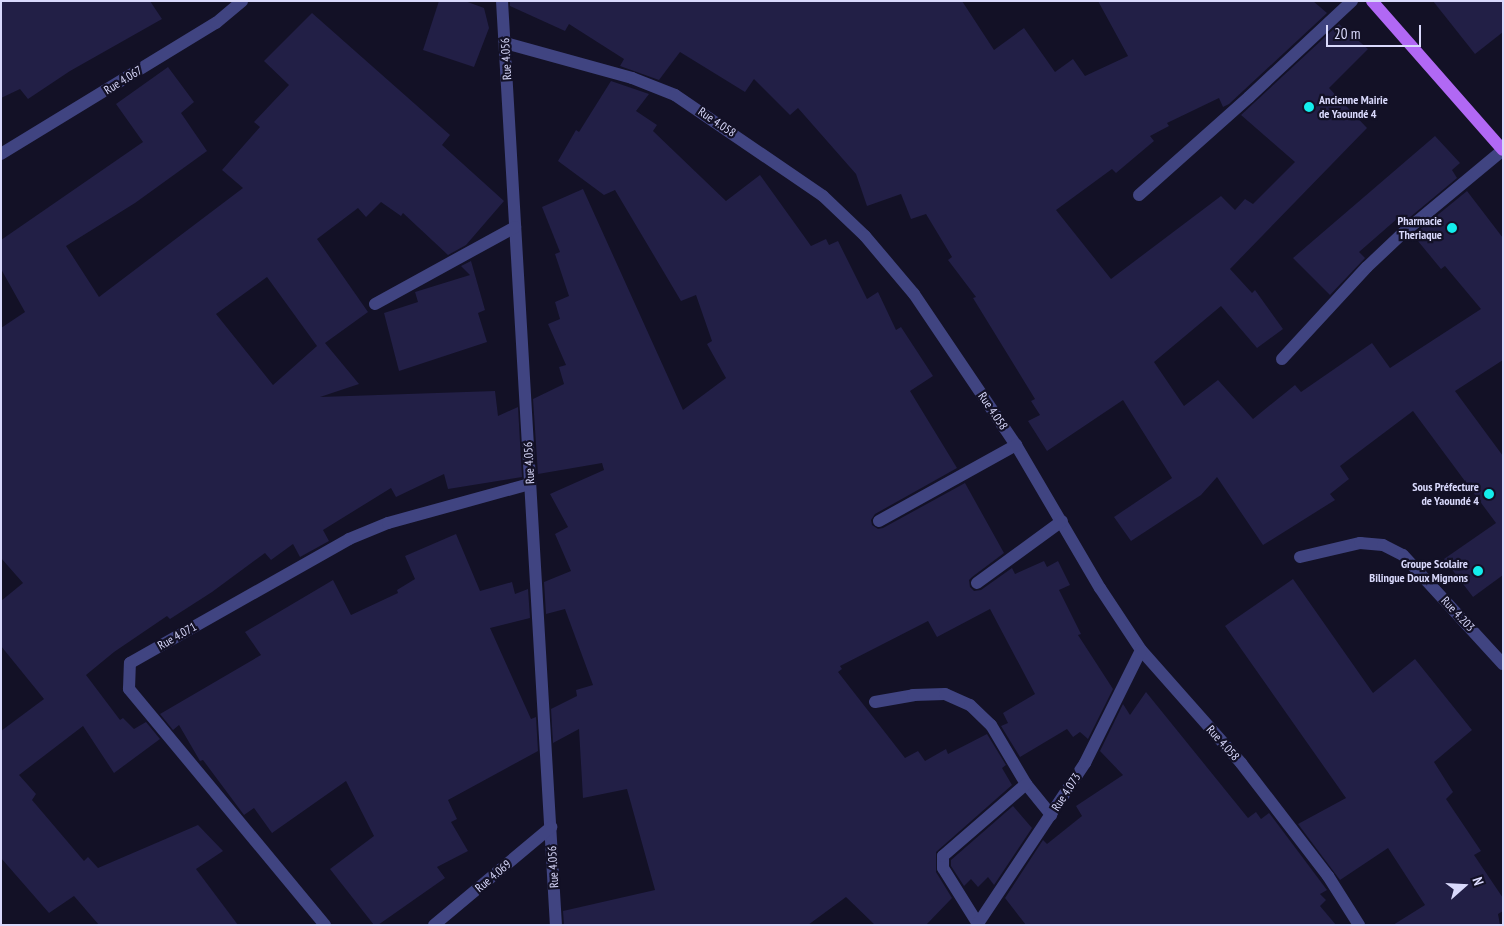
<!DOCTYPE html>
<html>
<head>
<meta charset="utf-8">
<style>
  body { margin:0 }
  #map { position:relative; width:1504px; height:926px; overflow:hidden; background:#131126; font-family:"PT Sans Narrow",sans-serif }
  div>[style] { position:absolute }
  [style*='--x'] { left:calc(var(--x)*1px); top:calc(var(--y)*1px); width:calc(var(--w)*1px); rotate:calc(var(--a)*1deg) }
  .building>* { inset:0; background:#221f46 }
  .minor>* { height:12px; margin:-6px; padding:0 6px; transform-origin:6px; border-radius:6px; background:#404481 }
  .major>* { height:12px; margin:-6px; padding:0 6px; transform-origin:6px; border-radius:6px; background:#b168f4 }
  .dots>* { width:14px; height:14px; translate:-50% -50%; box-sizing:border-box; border:2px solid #131126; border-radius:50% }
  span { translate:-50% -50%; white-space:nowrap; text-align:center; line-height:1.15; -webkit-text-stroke:4.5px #131126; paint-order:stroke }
  .street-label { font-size:12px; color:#d9d9fc }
  .poi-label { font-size:12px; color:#d9d9fc; font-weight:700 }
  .left { translate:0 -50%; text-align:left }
  .right { translate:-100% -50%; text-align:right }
  .frame { position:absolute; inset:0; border:2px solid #d9d9fc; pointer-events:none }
  .north { position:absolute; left:1439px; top:861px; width:50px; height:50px; -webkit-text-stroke:4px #131126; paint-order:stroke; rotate:71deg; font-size:14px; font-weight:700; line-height:20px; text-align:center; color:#d9d9fc }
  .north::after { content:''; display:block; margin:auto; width:18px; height:22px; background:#d9d9fc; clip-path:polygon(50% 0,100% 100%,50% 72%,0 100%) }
  .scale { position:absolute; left:1326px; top:25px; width:95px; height:22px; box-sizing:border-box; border:2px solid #d9d9fc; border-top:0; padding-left:6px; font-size:15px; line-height:18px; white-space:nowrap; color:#d9d9fc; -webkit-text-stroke:4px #131126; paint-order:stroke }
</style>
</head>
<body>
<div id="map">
  <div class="building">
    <div style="clip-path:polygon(1px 1px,150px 1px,162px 19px,70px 71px,28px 99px,20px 89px,1px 98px)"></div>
    <div style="clip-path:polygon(439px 1px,465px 1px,484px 8px,489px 28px,474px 67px,423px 50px)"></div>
    <div style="clip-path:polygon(510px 1px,962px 1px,994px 50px,1024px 28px,1055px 72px,1073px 59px,1085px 76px,1128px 56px,1098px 1px,1313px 1px,1327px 13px,1229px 104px,1223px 107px,1219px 98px,1167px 123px,1169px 126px,1150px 136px,1154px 141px,1116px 173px,1112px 169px,1056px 210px,1111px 279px,1221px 196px,1235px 210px,1245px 199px,1253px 204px,1295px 162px,1241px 115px,1339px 24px,1368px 49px,1329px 88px,1367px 128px,1230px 269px,1252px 293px,1255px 290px,1283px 329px,1257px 348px,1221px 306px,1154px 362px,1184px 406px,1218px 380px,1253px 419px,1295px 385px,1301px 392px,1372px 343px,1390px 368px,1481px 309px,1445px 266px,1441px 269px,1413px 235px,1467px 191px,1503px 238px,1503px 360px,1455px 391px,1503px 456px,1503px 575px,1473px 597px,1444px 559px,1496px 523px,1413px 411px,1340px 466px,1349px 479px,1330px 494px,1335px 500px,1263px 545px,1217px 477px,1201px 495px,1131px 541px,1114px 517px,1172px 478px,1123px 400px,1047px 451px,1028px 421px,1040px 415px,1031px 401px,1035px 399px,973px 298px,976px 297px,948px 260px,952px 257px,926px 214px,911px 219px,901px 194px,867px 206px,856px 174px,798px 108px,790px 115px,754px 79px,745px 92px,680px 52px,659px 80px,620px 66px,624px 59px,569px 24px,565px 31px,510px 6px)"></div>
    <div style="clip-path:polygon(1433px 1px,1503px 1px,1503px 32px,1475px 54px)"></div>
    <div style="clip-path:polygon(evenodd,312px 13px,450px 135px,442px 145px,504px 201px,466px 245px,448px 255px,403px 213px,401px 216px,381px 202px,366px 217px,358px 208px,317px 239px,368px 312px,325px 343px,359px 384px,320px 397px,495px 391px,498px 416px,518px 407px,522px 477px,448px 489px,444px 474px,396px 497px,391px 488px,323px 530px,329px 541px,300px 557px,293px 544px,271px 560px,265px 553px,212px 592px,170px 619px,167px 616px,114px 652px,86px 675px,120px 720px,123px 718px,134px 729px,146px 722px,160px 739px,114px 773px,83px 726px,19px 775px,36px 794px,32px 800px,84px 861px,88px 857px,98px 868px,198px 825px,223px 851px,196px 869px,238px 925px,99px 925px,74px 896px,49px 913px,1px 858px,1px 731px,44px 699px,1px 646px,1px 601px,23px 583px,1px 558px,1px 328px,25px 312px,1px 269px,1px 240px,143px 142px,116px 104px,168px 67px,194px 102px,181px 113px,207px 151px,135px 203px,66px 246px,99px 297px,243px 188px,222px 170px,260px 127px,254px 122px,289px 85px,264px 61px,312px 13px,267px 277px,317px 346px,273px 385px,216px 314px,267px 277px)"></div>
    <div style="clip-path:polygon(611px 81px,649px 94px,636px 111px,657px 125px,653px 131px,726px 201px,760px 175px,811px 246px,826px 239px,829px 245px,838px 241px,867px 299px,878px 292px,896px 330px,901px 327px,933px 376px,910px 391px,957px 468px,875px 514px,871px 520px,872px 525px,878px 529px,883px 528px,965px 483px,1004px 553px,972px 577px,969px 580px,970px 587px,974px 591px,981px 590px,1012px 568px,1015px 574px,1044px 561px,1047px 567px,1058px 561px,1070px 585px,1059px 590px,1081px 634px,1078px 635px,1113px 689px,1088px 739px,1080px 732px,1073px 737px,1067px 729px,1020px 757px,1001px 726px,1008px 723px,1003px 713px,1035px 694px,990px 609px,937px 637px,928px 621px,840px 666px,842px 669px,838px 672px,905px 758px,918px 751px,925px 761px,946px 749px,948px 754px,987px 734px,1006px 765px,1002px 768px,1012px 785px,936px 852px,936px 872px,952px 898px,926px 925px,875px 925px,846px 897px,808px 925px,564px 925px,563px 911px,655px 890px,627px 789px,583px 798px,579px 729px,553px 743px,551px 709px,577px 696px,576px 690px,593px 685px,565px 609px,546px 614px,544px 582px,571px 571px,555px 534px,568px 527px,550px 494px,604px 470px,602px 463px,538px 474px,533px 399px,564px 384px,559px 367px,566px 365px,548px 324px,560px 319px,555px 302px,569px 296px,555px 254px,560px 252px,542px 207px,583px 189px,683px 410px,726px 378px,707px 344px,712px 341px,696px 295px,681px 301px,615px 190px,604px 195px,558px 161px,576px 130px,579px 132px)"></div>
    <div style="clip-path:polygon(1435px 136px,1460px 163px,1452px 170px,1457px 178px,1403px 223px,1398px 218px,1359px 252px,1365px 258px,1330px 295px,1293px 258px)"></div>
    <div style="clip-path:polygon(471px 261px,485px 310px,478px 313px,487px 342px,399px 371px,384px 313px,418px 302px,415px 292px,470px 275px,461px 266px)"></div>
    <div style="clip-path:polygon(456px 534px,480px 591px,512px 582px,515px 594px,528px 589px,530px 618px,490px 628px,531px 719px,536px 717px,538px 751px,448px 800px,457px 819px,451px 822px,468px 851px,437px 867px,445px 878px,378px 925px,374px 925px,330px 869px,374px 836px,346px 781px,272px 833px,254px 808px,244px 815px,203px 760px,200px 761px,179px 725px,173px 730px,160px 714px,261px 655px,245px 632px,333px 580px,351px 615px,398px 593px,397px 590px,415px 579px,405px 556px)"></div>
    <div style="clip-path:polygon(1293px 579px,1373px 693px,1415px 659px,1472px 730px,1434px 762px,1453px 792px,1446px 799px,1481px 851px,1474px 855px,1503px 898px,1503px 911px,1498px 914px,1500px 925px,1393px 925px,1425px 905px,1388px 848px,1340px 880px,1298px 824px,1346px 798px,1225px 626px)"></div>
    <div style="clip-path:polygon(1146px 692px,1248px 818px,1256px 812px,1261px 819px,1269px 813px,1276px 822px,1327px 890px,1320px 894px,1326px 900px,1320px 906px,1336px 925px,1026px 925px,1005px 898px,1043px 840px,1047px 844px,1082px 816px,1076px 806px,1123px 775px,1100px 751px,1123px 704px,1130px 715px)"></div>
    <div style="clip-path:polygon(1013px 806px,1032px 828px,994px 885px,988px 877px,978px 887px,971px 879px,964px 886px,951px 866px,951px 860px)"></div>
  </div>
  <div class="minor">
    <div style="--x:502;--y:1;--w:926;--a:86.66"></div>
    <div style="--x:505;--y:43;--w:132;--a:15.4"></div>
    <div style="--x:632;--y:78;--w:46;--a:21.6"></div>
    <div style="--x:675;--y:95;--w:179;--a:34.3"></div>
    <div style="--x:823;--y:196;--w:58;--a:43.6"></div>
    <div style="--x:865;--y:236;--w:76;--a:49.8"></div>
    <div style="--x:914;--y:294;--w:182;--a:56"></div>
    <div style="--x:1016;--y:445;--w:166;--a:59.6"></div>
    <div style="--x:1100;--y:588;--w:74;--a:56.5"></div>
    <div style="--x:1141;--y:650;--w:151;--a:48.5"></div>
    <div style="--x:1241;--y:763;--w:143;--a:52.4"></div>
    <div style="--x:1328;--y:876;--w:58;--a:57.7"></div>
    <div style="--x:1;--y:154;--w:252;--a:-31.4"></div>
    <div style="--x:216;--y:23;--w:34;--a:-40"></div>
    <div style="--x:1139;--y:195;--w:147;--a:-41.7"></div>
    <div style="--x:1249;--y:97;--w:141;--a:-43"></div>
    <div style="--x:375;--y:304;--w:160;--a:-28.8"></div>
    <div style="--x:1282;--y:359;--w:125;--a:-47.3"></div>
    <div style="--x:1367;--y:267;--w:50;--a:-43.4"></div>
    <div style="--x:1403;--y:233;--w:130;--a:-39.7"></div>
    <div style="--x:879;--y:521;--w:157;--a:-29"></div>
    <div style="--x:1300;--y:557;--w:62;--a:-13.1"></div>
    <div style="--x:1360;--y:543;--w:23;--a:5"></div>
    <div style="--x:1383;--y:545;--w:22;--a:27"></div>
    <div style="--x:1403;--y:555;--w:148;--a:47.5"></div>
    <div style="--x:977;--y:583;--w:105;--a:-36.1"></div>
    <div style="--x:875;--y:702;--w:39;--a:-10"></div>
    <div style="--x:913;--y:695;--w:32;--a:-2"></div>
    <div style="--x:945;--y:694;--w:27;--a:24"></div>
    <div style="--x:970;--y:705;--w:29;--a:44"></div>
    <div style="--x:991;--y:725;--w:69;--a:59.3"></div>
    <div style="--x:1026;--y:784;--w:40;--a:51"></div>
    <div style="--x:978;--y:924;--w:66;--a:-122"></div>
    <div style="--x:943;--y:868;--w:12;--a:-90"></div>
    <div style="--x:943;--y:856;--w:110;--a:-40.9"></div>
    <div style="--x:325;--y:925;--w:307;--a:-129.7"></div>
    <div style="--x:129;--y:689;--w:26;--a:-88"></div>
    <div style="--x:130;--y:663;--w:252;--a:-29.5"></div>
    <div style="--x:349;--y:539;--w:42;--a:-22.3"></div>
    <div style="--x:388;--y:523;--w:147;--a:-15.4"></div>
    <div style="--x:434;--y:925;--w:153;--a:-39.9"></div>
    <div style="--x:977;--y:925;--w:195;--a:-56.3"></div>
    <div style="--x:1085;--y:763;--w:126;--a:-63.6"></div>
  </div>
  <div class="major">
    <div style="--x:1372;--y:1;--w:198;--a:48.7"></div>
  </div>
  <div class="dots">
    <div style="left:1309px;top:107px;background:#13eeed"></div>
    <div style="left:1452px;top:228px;background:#13eeed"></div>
    <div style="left:1489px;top:494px;background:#13eeed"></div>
    <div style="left:1478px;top:571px;background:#13eeed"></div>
  </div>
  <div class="street-label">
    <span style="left:506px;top:59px;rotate:-93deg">Rue 4.056</span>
    <span style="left:123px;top:80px;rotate:-32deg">Rue 4.067</span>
    <span style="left:717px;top:122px;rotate:34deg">Rue 4.058</span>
    <span style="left:993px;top:411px;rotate:56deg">Rue 4.058</span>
    <span style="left:529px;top:463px;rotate:-93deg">Rue 4.056</span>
    <span style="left:1458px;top:614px;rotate:47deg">Rue 4.203</span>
    <span style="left:177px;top:636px;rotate:-30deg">Rue 4.071</span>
    <span style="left:1223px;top:743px;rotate:48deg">Rue 4.058</span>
    <span style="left:1066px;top:792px;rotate:-57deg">Rue 4.073</span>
    <span style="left:553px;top:867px;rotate:-93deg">Rue 4.056</span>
    <span style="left:493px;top:876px;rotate:-40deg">Rue 4.069</span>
  </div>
  <div class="poi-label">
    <span class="left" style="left:1319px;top:107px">Ancienne Mairie<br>de Yaoundé 4</span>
    <span class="right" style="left:1442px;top:228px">Pharmacie<br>Theriaque</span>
    <span class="right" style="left:1479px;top:494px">Sous Préfecture<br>de Yaoundé 4</span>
    <span class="right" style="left:1468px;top:571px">Groupe Scolaire<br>Bilingue Doux Mignons</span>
  </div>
  <div class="frame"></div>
  <div class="north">N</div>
  <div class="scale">20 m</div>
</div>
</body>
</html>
